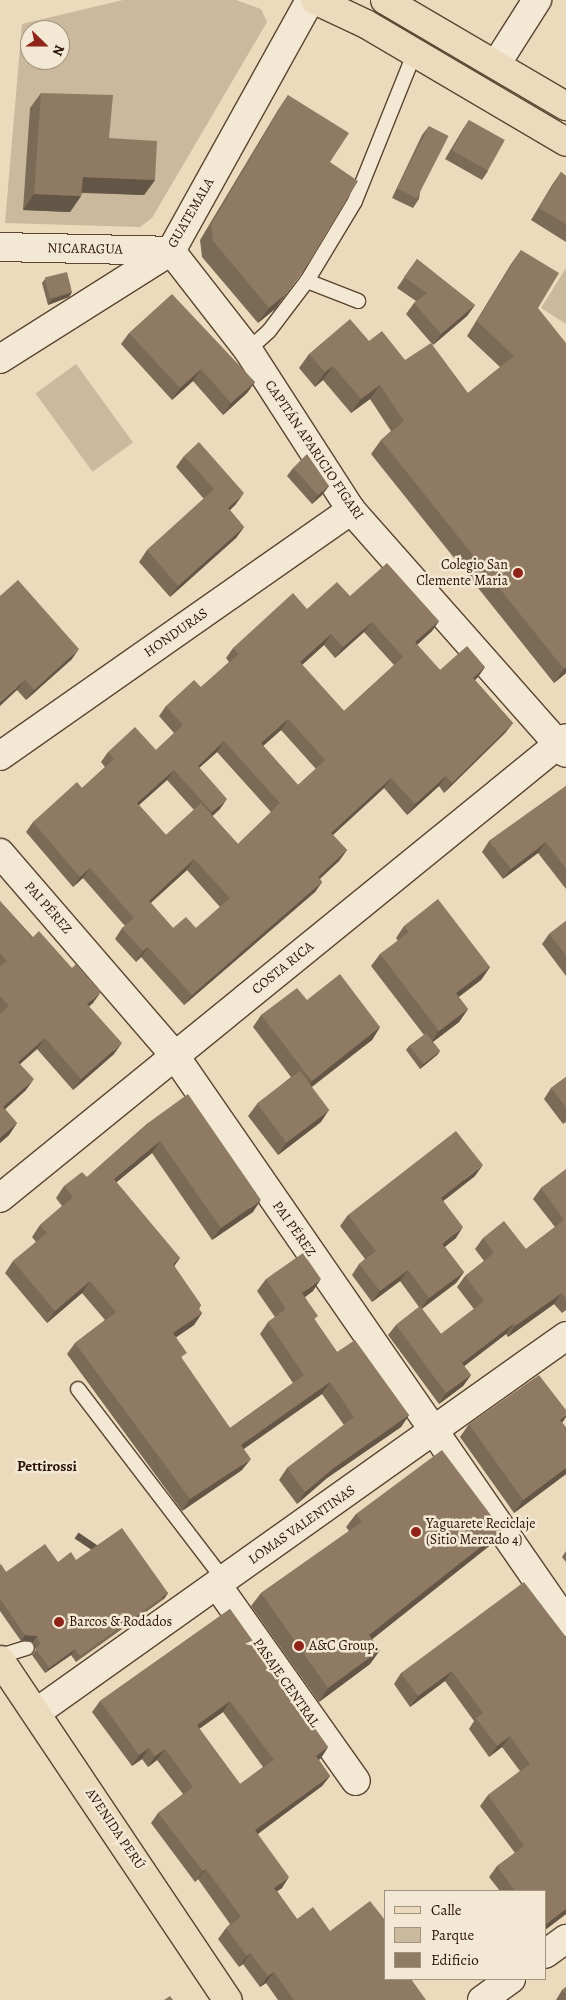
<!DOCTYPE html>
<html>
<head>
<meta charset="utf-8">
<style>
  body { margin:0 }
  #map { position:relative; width:566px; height:2000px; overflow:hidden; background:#ebdbbc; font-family:Alegreya,serif }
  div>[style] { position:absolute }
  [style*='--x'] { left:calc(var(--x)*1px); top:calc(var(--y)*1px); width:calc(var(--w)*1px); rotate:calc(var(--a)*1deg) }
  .green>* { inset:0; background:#cab99d; transform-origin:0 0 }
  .roads { filter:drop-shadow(1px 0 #5b4432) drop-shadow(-1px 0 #5b4432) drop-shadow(0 1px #5b4432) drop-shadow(0 -1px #5b4432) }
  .lane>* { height:14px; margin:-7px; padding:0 7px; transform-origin:7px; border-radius:7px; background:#f2e8d3 }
  .street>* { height:28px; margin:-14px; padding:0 14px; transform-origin:14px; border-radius:14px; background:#f2e8d3 }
  .secondary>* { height:28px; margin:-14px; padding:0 14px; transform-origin:14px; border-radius:14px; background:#f2e8d3 }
  .primary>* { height:28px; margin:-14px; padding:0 14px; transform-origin:14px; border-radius:14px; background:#ebdbbc }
  .wall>* { inset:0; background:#7b6a56 }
  .shaded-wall>* { inset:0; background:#645646; transform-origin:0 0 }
  .building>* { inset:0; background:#8f7b64; transform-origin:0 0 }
  .dots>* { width:14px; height:14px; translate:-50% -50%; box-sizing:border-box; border:2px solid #f2e8d3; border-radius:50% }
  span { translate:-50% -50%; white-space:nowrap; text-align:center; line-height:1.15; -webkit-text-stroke:5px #f2e8d3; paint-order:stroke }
  .street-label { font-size:14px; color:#2b1204 }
  .poi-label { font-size:14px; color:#2b1204 }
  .right { translate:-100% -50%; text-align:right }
  .left { translate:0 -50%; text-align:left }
  .neighbourhood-label { font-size:15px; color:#2b1204; font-weight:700 }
  .legend { position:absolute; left:384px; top:1890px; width:162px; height:90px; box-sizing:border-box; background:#f2e8d3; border:1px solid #a29280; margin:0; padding:6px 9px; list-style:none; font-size:15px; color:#2b1204 }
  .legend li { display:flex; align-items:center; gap:10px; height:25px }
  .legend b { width:25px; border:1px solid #a29280 }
  .north { position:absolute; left:20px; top:20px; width:50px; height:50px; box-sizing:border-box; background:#f2e8d3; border:1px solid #a29280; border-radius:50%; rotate:112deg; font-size:14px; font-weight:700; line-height:20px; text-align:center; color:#2b1204 }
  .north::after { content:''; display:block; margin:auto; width:18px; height:22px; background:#8f2418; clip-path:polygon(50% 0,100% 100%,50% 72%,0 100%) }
</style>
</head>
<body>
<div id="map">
  <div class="green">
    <div style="clip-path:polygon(evenodd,123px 0,236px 0,261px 9px,267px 22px,152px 218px,140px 227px,5px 223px,22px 24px,123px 0,30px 30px,60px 30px,60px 60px,30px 60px,30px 30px)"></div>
    <div style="clip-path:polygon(566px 268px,566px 324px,541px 308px)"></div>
    <div style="left:76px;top:364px;width:97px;height:50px;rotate:54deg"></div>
  </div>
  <div class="roads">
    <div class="lane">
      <div style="--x:307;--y:281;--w:55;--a:21.4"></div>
      <div style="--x:248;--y:350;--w:28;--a:-42"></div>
      <div style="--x:269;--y:331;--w:63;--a:-52.8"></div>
      <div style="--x:307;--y:281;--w:93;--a:-59"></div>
      <div style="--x:355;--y:201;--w:161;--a:-68.1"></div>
      <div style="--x:78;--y:1389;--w:240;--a:52.6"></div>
      <div style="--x:0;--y:1656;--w:28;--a:-17"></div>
    </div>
    <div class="street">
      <div style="--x:497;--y:63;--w:75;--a:-57.6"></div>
      <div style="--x:0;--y:247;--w:171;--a:1.3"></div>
      <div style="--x:171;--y:251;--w:125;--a:52.1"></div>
      <div style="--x:248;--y:350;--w:190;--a:57.2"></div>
      <div style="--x:351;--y:510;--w:324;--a:48.5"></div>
      <div style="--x:0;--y:359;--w:202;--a:-32.3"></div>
      <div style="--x:171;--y:251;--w:287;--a:-61"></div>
      <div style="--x:0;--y:756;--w:429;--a:-35"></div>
      <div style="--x:0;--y:853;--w:268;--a:49.2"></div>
      <div style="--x:175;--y:1056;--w:688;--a:55.36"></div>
      <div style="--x:0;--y:1198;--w:729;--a:-39.1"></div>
      <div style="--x:217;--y:1585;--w:240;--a:54.7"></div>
    </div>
    <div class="secondary">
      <div style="--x:37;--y:1712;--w:649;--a:-35.4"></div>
      <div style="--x:545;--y:1954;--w:26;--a:-36"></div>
      <div style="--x:482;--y:2000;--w:36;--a:-36"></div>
    </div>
    <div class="primary">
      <div style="--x:315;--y:0;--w:56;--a:25.2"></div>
      <div style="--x:366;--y:24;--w:232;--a:30.5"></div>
      <div style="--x:385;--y:0;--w:210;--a:30.4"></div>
      <div style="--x:0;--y:1660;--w:409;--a:56.2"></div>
    </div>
  </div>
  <div class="wall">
    <div style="clip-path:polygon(41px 93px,109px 138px,155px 180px,144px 195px,82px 193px,81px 196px,70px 212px,23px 210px,30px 108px)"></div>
    <div style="clip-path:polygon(288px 95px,330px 162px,310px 261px,275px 309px,258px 323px,202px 257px,200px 240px,278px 110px)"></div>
    <div style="clip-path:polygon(469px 120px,488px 171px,482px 180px,445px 159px,463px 129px)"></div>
    <div style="clip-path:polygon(429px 126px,419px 199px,413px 208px,392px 198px,422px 135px)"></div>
    <div style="clip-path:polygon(561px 172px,566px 176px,566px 242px,531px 220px,552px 185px)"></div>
    <div style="clip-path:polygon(521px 250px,538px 308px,566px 673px,554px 683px,371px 454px,381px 440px,391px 431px,370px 399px,351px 413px,323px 380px,315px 387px,299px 368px,309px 354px,369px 341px,468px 393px,500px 367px,467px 336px,511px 264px)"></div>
    <div style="clip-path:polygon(417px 259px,475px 305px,467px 316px,433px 345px,406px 314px,414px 303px,416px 301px,397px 288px)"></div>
    <div style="clip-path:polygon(45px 279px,72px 292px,69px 297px,48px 305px,42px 283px)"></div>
    <div style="clip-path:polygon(129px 333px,255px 382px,247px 393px,223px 415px,193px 381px,172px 400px,121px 344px)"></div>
    <div style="clip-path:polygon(184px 456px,236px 504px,230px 510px,244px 527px,236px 538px,170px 597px,139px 562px,147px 550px,204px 499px,176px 467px)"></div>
    <div style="clip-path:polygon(293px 468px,329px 486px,322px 495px,312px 504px,287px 476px)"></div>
    <div style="clip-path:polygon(0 596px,72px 659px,26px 700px,17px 690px)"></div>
    <div style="clip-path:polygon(evenodd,350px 596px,439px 621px,432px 631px,417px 645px,440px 670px,485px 667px,478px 677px,475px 680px,513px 723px,505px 733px,444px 793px,439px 786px,407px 815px,384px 788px,333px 835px,347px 850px,339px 861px,320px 879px,322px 882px,315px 892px,184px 1005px,141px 957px,136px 962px,115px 939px,122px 928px,125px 926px,83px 878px,73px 887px,26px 832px,33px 822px,82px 788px,105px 767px,101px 762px,108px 752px,156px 750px,174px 733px,159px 716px,166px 706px,201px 687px,229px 662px,226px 658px,233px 648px,307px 609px,350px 596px,364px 632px,394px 665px,344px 711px,302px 665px,324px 645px,335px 658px,364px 632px,350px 596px,281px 730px,316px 769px,298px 785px,263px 746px,281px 730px,350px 596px,217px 752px,271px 812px,238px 844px,212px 816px,220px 809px,199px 768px,217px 752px,350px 596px,167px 780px,194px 810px,166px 835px,139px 805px,167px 780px,350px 596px,187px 870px,220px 907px,196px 928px,173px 928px,151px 903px,187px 870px)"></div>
    <div style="clip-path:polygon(566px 786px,566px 889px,538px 853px,503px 879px,482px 852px,489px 841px)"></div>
    <div style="clip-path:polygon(0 901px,93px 1003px,89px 1006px,114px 1054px,73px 1090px,37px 1049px,20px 1064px,26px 1090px,5px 1109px,17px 1123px,9px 1135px,0 1143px)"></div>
    <div style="clip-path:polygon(566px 921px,566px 976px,542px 944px,549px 934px)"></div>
    <div style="clip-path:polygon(404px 926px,490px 967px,481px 980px,458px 997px,468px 1009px,459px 1022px,433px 1042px,440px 1051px,437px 1055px,420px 1069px,406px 1050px,409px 1046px,424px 1035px,371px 966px,380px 954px,398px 941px,396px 938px)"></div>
    <div style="clip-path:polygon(307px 1000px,380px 1027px,372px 1040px,312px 1087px,321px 1122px,278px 1155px,248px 1116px,257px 1104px,291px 1077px,253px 1027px,261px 1015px)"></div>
    <div style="clip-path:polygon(566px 1077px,566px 1122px,563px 1124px,544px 1099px,551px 1088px)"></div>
    <div style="clip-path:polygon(148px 1123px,253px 1212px,212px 1240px,152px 1153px,116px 1182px,180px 1258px,174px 1266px,201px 1305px,199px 1309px,202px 1313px,194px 1325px,176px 1337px,182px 1359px,230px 1428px,293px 1383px,260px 1334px,268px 1322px,275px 1317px,257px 1291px,266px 1279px,313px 1291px,305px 1297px,315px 1320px,337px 1352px,409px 1415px,401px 1427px,327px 1478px,297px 1504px,279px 1480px,287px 1468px,344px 1425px,322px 1394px,244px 1449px,242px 1470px,182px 1511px,67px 1354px,75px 1343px,105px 1320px,82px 1293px,47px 1323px,5px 1273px,13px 1261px,36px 1242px,32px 1237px,40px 1225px,62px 1206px,56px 1198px,64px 1186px,87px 1177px)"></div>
    <div style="clip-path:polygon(566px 1170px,566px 1310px,562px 1313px,554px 1304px,508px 1337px,506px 1334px,464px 1366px,471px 1375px,463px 1386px,439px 1404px,388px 1335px,396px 1325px,419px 1307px,400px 1281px,372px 1302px,352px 1275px,359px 1264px,365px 1259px,340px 1226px,348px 1215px,475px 1176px,443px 1201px,456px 1238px,445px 1247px,464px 1272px,456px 1283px,422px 1309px,441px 1334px,474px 1309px,457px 1287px,465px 1276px,484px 1261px,475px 1249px,483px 1238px,526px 1249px,555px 1227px,533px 1199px,541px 1188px)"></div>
    <div style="clip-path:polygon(566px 1417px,562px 1422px,566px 1474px,514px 1513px,460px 1437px,469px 1424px)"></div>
    <div style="clip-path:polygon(356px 1514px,493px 1543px,372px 1639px,380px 1650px,370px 1664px,319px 1702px,251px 1606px,261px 1593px,349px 1531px,346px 1527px)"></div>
    <div style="clip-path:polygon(566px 1551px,566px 1562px,562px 1557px)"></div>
    <div style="clip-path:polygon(76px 1560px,168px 1593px,164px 1599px,76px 1662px,71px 1655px,45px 1673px,32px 1655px,36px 1650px,33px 1642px,21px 1641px,0 1611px,0 1565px,6px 1572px,58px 1562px)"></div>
    <div style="clip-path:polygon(evenodd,230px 1609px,328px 1747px,321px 1758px,319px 1760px,330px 1776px,322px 1786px,258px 1834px,282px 1888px,277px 1891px,297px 1919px,330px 1931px,385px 1979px,426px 2000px,278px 2000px,266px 1983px,260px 1987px,243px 1964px,239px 1967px,218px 1939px,226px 1928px,230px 1924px,198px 1879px,195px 1882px,151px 1823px,158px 1813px,183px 1794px,157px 1760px,148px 1767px,142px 1759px,132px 1766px,92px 1712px,100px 1701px,230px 1609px,223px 1712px,263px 1767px,240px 1784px,199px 1729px,223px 1712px)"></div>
    <div style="clip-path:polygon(566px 1637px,566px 1914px,545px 1930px,545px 1891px,500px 1891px,489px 1877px,497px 1866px,515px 1853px,480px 1806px,488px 1795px,520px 1771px,502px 1747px,489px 1757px,469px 1729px,474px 1721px,445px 1681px,410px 1707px,394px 1684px,401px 1673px)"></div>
    <div style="clip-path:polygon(566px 1987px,566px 2000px,556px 2000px,562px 1990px)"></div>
  </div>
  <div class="shaded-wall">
    <div style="clip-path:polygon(83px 177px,155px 180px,144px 195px,72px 192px)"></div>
    <div style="clip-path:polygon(34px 194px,81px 196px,70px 212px,23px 210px)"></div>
    <div style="clip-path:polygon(310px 261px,275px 309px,258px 323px,269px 308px)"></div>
    <div style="clip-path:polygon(72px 292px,69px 297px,48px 305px,51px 300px)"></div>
    <div style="clip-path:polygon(475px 305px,467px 316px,433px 345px,441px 334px)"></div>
    <div style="clip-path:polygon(333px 366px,323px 380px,315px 387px,325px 372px)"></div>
    <div style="clip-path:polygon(201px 369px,193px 381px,172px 400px,180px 388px)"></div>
    <div style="clip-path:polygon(255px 382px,247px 393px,223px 415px,231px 403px)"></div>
    <div style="clip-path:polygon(380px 385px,370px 399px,351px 413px,361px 399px)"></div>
    <div style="clip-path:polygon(329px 486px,322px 495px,312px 504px,318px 495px)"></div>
    <div style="clip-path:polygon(244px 493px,236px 504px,220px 520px,228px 508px)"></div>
    <div style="clip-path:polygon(244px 527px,236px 538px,170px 597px,178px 586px)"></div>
    <div style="clip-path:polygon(439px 621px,432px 631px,408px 653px,415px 642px)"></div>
    <div style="clip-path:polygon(372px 622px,364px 632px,335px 658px,343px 647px)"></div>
    <div style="clip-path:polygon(331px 634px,324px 645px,293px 673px,300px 662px)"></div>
    <div style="clip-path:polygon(79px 649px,72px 659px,26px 700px,34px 690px)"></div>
    <div style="clip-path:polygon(485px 667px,478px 677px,466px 689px,473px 678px)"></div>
    <div style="clip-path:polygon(566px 667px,566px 673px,554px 683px,564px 669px)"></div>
    <div style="clip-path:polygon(25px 680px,17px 690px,0 706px,0 702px)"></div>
    <div style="clip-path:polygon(288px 719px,281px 730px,254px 754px,261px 743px)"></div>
    <div style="clip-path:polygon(513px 723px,505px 733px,444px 793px,452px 783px)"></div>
    <div style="clip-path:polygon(224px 741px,217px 752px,190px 776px,198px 766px)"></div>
    <div style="clip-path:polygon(174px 770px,167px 780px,130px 813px,137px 803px)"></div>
    <div style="clip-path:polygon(446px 776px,439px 786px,407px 815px,415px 804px)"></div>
    <div style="clip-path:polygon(391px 778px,384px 788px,324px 843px,331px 833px)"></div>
    <div style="clip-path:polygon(227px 799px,220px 809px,205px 823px,212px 812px)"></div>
    <div style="clip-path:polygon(546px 842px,538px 853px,503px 879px,511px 869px)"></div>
    <div style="clip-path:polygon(347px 850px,339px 861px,310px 887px,318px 877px)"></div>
    <div style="clip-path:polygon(194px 859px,187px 870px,141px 911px,149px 901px)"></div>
    <div style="clip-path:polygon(90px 868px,83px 878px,73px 887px,80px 877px)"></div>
    <div style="clip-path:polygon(322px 882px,315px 892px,184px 1005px,192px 995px)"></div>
    <div style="clip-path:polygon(148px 947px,141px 957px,136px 962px,143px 951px)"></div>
    <div style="clip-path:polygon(490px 967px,481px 980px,447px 1006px,456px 993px)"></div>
    <div style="clip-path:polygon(101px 992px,93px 1003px,79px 1015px,87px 1004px)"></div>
    <div style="clip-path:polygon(468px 1009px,459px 1022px,430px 1044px,439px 1031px)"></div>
    <div style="clip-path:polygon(380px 1027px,372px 1040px,303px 1093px,312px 1081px)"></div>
    <div style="clip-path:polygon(45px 1038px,37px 1049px,10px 1073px,18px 1062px)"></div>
    <div style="clip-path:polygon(122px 1043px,114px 1054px,73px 1090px,81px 1079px)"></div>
    <div style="clip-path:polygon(440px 1051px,437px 1055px,420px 1069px,423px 1064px)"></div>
    <div style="clip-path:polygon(34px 1079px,26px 1090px,0 1114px,3px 1107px)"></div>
    <div style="clip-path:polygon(329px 1110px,321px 1122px,278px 1155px,286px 1143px)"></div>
    <div style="clip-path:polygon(17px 1123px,9px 1135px,0 1143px,0 1138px)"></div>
    <div style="clip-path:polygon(160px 1141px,152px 1153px,106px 1191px,114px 1179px)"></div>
    <div style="clip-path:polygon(483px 1165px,475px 1176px,433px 1209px,441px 1198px)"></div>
    <div style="clip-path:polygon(261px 1200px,253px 1212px,212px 1240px,221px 1228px)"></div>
    <div style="clip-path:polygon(463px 1227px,456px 1238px,434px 1255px,442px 1244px)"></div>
    <div style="clip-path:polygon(180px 1258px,172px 1269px,173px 1264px)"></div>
    <div style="clip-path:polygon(408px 1270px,400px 1281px,372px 1302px,380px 1291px)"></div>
    <div style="clip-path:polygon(464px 1272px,456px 1283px,421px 1309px,429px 1298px)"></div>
    <div style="clip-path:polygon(321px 1279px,313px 1291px,294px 1305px,302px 1293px)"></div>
    <div style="clip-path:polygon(90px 1281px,82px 1293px,47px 1323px,55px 1311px)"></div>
    <div style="clip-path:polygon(562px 1293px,554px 1304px,508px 1337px,515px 1326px)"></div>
    <div style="clip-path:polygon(202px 1313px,194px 1325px,165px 1345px,173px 1333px)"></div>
    <div style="clip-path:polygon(513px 1324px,506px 1334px,454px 1374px,462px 1363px)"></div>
    <div style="clip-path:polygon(471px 1375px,463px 1386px,439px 1404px,446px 1393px)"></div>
    <div style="clip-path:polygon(330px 1382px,322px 1394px,233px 1456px,241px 1445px)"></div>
    <div style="clip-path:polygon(409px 1415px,401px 1427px,327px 1478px,297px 1504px,305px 1492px,335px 1467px)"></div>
    <div style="clip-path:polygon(566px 1415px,566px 1417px,560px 1426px,560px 1420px)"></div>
    <div style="clip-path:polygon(251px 1459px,242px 1470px,182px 1511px,190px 1499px)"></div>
    <div style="clip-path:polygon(566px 1468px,566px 1474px,514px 1513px,523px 1500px)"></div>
    <div style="clip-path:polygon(502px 1530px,493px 1543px,360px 1649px,369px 1635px)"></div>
    <div style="left:168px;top:1593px;width:7px;height:108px;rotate:124deg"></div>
    <div style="clip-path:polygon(25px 1635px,37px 1636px,33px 1642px,21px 1641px)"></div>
    <div style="clip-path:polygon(75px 1649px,71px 1655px,45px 1673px,49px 1668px)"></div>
    <div style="clip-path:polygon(380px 1650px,370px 1664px,319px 1702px,328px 1688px)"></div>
    <div style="clip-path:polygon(452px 1671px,445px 1681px,410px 1707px,418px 1696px)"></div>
    <div style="clip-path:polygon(230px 1701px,223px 1712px,189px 1736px,197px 1725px)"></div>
    <div style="clip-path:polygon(510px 1736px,502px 1747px,489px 1757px,497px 1746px)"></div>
    <div style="clip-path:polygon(328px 1747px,321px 1758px,309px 1767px,316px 1756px)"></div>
    <div style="clip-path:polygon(149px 1748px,142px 1759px,132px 1766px,139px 1755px)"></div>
    <div style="clip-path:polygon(165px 1749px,157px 1760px,148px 1767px,155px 1756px)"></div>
    <div style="clip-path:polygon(330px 1776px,322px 1786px,248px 1841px,255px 1830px)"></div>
    <div style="clip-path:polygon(206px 1869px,198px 1879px,195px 1882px,203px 1871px)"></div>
    <div style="clip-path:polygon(289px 1877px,282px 1888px,266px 1899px,274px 1888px)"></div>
    <div style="clip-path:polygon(566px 1909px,566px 1914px,545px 1930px,545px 1925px)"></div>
    <div style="clip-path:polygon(250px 1953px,243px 1964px,239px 1967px,247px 1956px)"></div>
    <div style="clip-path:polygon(274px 1972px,266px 1983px,260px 1987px,268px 1976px)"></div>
  </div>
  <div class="building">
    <div style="clip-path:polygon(41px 93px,113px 95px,109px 138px,157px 141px,155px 180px,83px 177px,81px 196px,34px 194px)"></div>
    <div style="clip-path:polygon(288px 95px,349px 133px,330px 162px,358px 181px,310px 261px,286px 294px,269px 308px,213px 241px,211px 225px)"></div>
    <div style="left:469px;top:120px;width:41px;height:35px;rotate:29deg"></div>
    <div style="left:429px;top:126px;width:22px;height:70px;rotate:27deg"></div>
    <div style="clip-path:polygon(561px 172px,566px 176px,566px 224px,539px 208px)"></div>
    <div style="clip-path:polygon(521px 250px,559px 273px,538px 308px,566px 343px,566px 667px,564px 669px,381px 440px,404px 421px,380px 385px,361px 399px,333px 366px,325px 372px,309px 354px,350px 319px,369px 341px,382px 331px,405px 360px,431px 343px,468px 393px,514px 356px,477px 321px)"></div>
    <div style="clip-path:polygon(417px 259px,475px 305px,441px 334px,414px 303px,427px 293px,404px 277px)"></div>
    <div style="left:67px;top:272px;width:21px;height:23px;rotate:76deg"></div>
    <div style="clip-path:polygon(172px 294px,255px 382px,231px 403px,201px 369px,180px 388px,129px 333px)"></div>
    <div style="clip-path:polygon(199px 442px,244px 493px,228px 508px,244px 527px,178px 586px,147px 550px,214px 489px,184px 456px)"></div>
    <div style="clip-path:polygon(307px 454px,329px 486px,318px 495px,293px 468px)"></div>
    <div style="clip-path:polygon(evenodd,387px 563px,439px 621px,415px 642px,440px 670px,467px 646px,485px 667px,473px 678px,513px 723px,452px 783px,446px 776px,415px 804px,391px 778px,331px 833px,347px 850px,318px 877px,322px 882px,192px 995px,148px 947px,143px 951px,122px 928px,134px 918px,90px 868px,80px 877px,33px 822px,77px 782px,82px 788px,114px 759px,108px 752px,135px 727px,156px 750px,183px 725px,166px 706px,194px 680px,201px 687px,239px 654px,233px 648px,293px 593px,307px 609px,337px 582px,350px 596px,387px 563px,372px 622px,403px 657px,344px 711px,300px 662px,331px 634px,343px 647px,372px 622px,387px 563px,288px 719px,325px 760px,298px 785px,261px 743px,288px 719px,387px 563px,224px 741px,280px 803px,238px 844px,201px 803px,166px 835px,137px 803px,174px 770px,212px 812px,227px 799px,198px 766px,224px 741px,387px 563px,194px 859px,230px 898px,196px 928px,186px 917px,173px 928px,149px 901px,194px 859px)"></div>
    <div style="clip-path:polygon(18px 580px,79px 649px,34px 690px,25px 680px,0 702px,0 596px)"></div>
    <div style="clip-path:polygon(566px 786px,566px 869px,546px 842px,511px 869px,489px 841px)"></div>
    <div style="clip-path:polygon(438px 899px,490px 967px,456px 993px,468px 1009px,439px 1031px,380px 954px,409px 932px,404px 926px)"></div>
    <div style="clip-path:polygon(0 901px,32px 938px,39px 931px,72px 968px,76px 964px,101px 992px,87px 1004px,122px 1043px,81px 1079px,45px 1038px,18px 1062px,34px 1079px,3px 1107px,17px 1123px,0 1138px,0 1014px,9px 1006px,0 996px,0 966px,7px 961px,0 953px)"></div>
    <div style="clip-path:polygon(566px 921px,566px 955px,549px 934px)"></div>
    <div style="clip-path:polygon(340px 974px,380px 1027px,312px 1081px,261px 1015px,297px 988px,307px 1000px)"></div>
    <div style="left:426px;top:1033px;width:23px;height:21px;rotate:52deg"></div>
    <div style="left:300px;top:1071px;width:49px;height:54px;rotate:53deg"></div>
    <div style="clip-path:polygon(566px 1077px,566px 1107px,551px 1088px)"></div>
    <div style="clip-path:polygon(188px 1094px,261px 1200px,221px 1228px,160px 1141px,114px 1179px,180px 1258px,173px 1264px,201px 1305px,198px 1308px,202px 1313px,173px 1333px,187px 1353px,181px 1357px,230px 1428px,304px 1375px,268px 1322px,286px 1309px,266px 1279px,303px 1253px,321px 1279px,302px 1293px,318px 1316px,314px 1319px,337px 1352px,355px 1340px,409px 1415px,335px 1467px,305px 1492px,287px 1468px,354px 1417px,330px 1382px,241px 1445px,251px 1459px,190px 1499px,75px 1343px,116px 1312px,90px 1281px,55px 1311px,13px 1261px,47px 1233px,40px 1225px,73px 1197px,64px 1186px,82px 1172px,87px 1177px,148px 1123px)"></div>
    <div style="clip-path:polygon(456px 1131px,483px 1165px,441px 1198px,463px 1227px,442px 1244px,464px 1272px,429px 1298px,408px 1270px,380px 1291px,359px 1264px,376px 1251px,348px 1215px)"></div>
    <div style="clip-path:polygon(566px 1169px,566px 1299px,562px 1293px,515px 1326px,513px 1324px,462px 1363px,471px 1375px,446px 1393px,396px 1325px,420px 1306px,441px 1334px,484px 1301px,465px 1276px,494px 1253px,483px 1238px,504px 1221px,526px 1249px,564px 1220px,541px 1188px)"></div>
    <div style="clip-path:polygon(539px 1375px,566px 1410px,566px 1415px,560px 1420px,566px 1427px,566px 1468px,523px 1500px,469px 1424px)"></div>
    <div style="clip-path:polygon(442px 1450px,502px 1530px,369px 1635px,380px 1650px,328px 1688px,261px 1593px,362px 1522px,356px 1514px)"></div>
    <div style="clip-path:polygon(122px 1528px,168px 1593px,80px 1656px,75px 1649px,49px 1668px,36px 1649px,40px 1644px,37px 1636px,25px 1635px,0 1599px,0 1565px,1px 1564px,6px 1572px,45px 1544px,58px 1562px,71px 1552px,76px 1560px)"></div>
    <div style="clip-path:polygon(524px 1582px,566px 1637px,566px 1909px,545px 1925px,545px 1891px,515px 1891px,497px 1866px,524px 1846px,488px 1795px,530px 1764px,510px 1736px,497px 1746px,476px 1718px,483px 1713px,452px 1671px,418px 1696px,401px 1673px)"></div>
    <div style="clip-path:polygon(evenodd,230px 1609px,328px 1747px,316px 1756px,330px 1776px,255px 1830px,289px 1877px,274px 1888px,297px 1919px,313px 1907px,330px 1931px,370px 1901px,385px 1920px,385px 1979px,411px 1979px,426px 2000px,294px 2000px,274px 1972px,268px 1976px,250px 1953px,247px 1956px,226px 1928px,241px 1917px,206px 1869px,203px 1871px,158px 1813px,193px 1787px,165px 1749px,155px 1756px,149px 1748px,139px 1755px,100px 1701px,230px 1609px,230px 1701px,274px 1760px,240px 1784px,197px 1725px,230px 1701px)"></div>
    <div style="clip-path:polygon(566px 1987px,566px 1994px,562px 1990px)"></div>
    <div style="clip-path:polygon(170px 1996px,173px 2000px,164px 2000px)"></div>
  </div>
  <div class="dots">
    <div style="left:518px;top:573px;background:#8f2418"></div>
    <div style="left:416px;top:1532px;background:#8f2418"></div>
    <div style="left:59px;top:1622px;background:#8f2418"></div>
    <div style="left:299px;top:1646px;background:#8f2418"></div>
  </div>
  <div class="street-label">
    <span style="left:191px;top:213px;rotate:-60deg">GUATEMALA</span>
    <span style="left:85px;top:249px;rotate:1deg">NICARAGUA</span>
    <span style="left:314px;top:450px;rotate:56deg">CAPITÁN APARICIO FIGARI</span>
    <span style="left:176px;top:633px;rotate:-35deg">HONDURAS</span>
    <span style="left:48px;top:908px;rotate:49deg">PAI PÉREZ</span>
    <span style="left:283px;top:968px;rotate:-39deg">COSTA RICA</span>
    <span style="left:294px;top:1229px;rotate:55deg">PAI PÉREZ</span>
    <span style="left:302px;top:1525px;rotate:-35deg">LOMAS VALENTINAS</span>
    <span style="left:286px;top:1683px;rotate:55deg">PASAJE CENTRAL</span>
    <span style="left:115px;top:1829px;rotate:56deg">AVENIDA PERÚ</span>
  </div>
  <div class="poi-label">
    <span class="right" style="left:508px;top:573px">Colegio San<br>Clemente Maria</span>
    <span class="left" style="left:426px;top:1532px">Yaguarete Reciclaje<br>(Sitio Mercado 4)</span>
    <span class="left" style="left:69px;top:1622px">Barcos &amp; Rodados</span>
    <span class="left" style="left:309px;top:1646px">A&amp;C Group.</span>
  </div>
  <div class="neighbourhood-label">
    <span style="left:47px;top:1467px">Pettirossi</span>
  </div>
  <ul class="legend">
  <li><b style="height:6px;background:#ebdbbc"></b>Calle</li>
  <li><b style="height:14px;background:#cab99d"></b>Parque</li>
  <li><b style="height:14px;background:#8f7b64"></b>Edificio</li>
  </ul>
  <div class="north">N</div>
</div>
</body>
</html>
